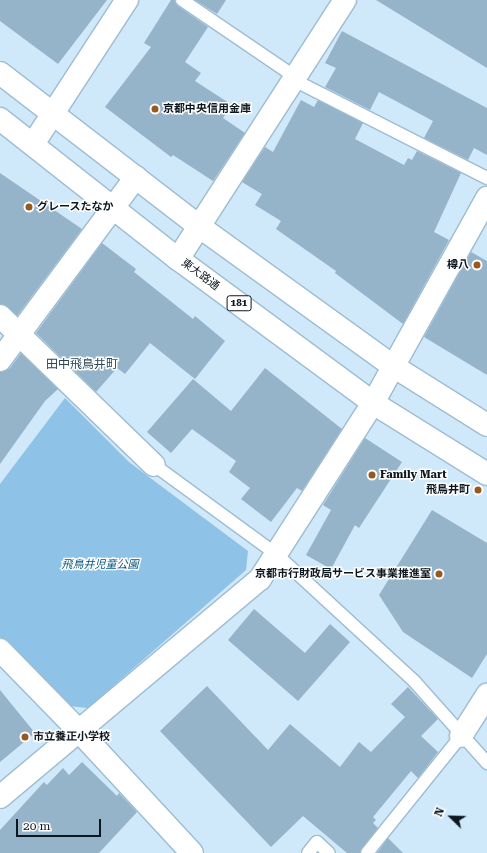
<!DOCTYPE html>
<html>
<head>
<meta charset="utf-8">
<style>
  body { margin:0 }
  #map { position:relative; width:487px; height:853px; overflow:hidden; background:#cfe8fa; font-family:"Roboto Serif","Noto Sans JP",serif }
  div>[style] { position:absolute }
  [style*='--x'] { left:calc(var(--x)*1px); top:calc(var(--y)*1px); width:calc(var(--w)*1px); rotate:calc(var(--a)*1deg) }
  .green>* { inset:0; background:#8fc2e7 }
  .building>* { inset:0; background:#95b3c9 }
  .roads { filter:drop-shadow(1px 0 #9dbcd1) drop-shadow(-1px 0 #9dbcd1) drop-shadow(0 1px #9dbcd1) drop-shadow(0 -1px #9dbcd1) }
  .service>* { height:12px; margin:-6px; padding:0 6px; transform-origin:6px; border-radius:6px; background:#fff }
  .minor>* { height:22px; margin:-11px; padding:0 11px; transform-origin:11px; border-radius:11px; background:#fff }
  .primary>* { height:22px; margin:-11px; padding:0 11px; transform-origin:11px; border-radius:11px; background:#fff }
  .dots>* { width:11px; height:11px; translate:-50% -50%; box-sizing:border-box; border:2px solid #fff; border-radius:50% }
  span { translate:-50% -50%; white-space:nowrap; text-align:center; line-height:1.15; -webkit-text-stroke:3px #fff; paint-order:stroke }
  .shield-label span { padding:1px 3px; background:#fff; border:1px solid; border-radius:3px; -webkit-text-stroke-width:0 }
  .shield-label { font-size:10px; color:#0c171f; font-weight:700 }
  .poi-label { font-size:11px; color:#0c171f; font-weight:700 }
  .left { translate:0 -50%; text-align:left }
  .right { translate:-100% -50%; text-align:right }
  .street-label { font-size:11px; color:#0c171f }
  .park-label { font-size:11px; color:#03547d; font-style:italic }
  .neighbourhood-label { font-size:12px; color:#2b4658 }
  .north { position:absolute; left:431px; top:797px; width:40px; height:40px; -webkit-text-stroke:3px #fff; paint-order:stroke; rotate:293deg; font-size:11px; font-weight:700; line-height:16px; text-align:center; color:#0c171f }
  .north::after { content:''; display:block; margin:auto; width:14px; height:18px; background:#0c171f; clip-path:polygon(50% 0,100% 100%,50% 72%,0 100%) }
  .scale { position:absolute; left:16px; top:819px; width:85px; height:18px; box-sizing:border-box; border:2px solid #0c171f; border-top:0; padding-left:5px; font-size:12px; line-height:14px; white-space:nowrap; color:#0c171f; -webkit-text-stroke:3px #fff; paint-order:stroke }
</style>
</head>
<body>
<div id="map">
  <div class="green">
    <div style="clip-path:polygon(65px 398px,129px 462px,248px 551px,246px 570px,88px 708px,68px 706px,0 637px,0 484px)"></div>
  </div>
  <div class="building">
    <div style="clip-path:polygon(0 0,107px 0,58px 64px,0 21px)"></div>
    <div style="clip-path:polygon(171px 0,175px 0,178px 6px,208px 27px,185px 62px,201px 73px,195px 81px,232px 105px,223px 118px,245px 133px,213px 181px,173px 155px,171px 157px,105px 107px,151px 47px,144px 43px)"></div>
    <div style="clip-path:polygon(195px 0,226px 0,217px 14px)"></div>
    <div style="clip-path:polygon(376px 0,487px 0,487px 68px)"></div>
    <div style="clip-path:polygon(342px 31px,487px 108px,487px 155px,474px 148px,468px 160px,424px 138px,433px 121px,379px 92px,370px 110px,325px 87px,336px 68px,325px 63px)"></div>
    <div style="clip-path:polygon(301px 100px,314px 107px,318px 100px,363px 123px,355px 139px,404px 165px,408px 158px,412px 160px,417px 151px,461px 173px,434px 232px,449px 240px,403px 324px,335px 273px,336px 271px,276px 229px,281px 221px,255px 205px,262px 194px,242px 182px,265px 147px,273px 152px)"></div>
    <div style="clip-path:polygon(0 173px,82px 229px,17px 316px,8px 307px,0 304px)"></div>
    <div style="clip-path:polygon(102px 243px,136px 269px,134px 272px,193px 319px,195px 316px,225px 341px,195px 379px,150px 343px,125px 374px,117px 368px,96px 392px,36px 333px)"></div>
    <div style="clip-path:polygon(471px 252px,487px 261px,487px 375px,424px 337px)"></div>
    <div style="clip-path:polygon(21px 353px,58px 389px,45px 401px,0 464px,0 372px,10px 368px)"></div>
    <div style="clip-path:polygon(265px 368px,342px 429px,302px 491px,297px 488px,271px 522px,241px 499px,250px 488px,229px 472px,236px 461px,192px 429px,171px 453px,147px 432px,193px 379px,231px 411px)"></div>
    <div style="clip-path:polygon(365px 438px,402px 462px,359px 528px,355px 525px,331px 569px,306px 555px,331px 510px,323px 505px)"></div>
    <div style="clip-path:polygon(432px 510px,487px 543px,487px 654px,472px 678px,403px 632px,379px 595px)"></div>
    <div style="clip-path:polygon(254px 609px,305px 653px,330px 624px,350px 642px,298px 701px,228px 640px)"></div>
    <div style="clip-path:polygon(207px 686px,268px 750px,290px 724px,340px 767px,359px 742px,371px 752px,405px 717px,391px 704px,408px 687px,438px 719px,421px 736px,438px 752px,418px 778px,411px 771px,373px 817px,376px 820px,373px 823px,378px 828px,360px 853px,347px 853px,303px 816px,271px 847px,160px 731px)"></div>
    <div style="clip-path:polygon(0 690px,35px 733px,0 762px)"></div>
    <div style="clip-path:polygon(82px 762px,117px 796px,119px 793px,137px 812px,99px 853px,0 853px,0 830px,44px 782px,47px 785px,63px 768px,69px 775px)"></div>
    <div style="clip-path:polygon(388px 838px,403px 853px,377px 853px)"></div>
  </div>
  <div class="roads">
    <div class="service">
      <div style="--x:182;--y:0;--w:135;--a:34.2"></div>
      <div style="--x:292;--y:79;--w:219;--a:26.9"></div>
      <div style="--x:154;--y:465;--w:151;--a:36.1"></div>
      <div style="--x:276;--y:554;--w:188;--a:42.6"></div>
      <div style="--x:414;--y:681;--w:110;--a:48.3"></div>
      <div style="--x:308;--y:853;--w:14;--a:-51"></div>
      <div style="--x:317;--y:842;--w:16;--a:43"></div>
      <div style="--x:367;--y:853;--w:150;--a:-51.2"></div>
    </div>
    <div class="minor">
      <div style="--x:33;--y:144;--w:172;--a:-56.9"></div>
      <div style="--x:178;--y:259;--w:308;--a:-57.2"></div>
      <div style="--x:0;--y:316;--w:214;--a:44.1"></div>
      <div style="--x:0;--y:360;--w:228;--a:-53.4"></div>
      <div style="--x:0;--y:650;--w:113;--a:45.7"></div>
      <div style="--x:79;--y:731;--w:166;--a:47.2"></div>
      <div style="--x:461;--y:736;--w:49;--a:-57.6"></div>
      <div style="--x:0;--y:797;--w:339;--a:-40"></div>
      <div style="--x:260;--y:579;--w:209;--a:-57.3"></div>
      <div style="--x:373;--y:403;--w:235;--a:-60.9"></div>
    </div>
    <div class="primary">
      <div style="--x:0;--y:73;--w:252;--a:37.6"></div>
      <div style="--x:200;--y:227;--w:238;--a:35.8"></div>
      <div style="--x:393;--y:366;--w:111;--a:32.1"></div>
      <div style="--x:0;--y:119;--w:226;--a:38.2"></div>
      <div style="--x:178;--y:259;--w:242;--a:36.4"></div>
      <div style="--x:373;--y:403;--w:134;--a:31.9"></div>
    </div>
  </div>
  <div class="dots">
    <div style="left:155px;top:109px;background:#97591e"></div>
    <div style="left:29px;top:207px;background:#97591e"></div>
    <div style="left:477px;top:265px;background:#97591e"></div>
    <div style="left:372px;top:475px;background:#97591e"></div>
    <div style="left:478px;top:490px;background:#97591e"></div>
    <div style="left:439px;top:574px;background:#97591e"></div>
    <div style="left:25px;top:737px;background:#97591e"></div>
  </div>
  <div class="shield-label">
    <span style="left:239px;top:303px">181</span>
  </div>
  <div class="poi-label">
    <span class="left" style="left:163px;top:109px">京都中央信用金庫</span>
    <span class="left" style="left:37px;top:207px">グレースたなか</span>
    <span class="right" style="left:469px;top:265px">樽八</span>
    <span class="left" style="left:380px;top:475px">Family Mart</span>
    <span class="right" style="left:470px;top:490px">飛鳥井町</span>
    <span class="right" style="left:431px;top:574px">京都市行財政局サービス事業推進室</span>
    <span class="left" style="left:33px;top:737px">市立養正小学校</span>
  </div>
  <div class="street-label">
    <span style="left:200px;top:275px;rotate:37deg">東大路通</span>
  </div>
  <div class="park-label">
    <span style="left:100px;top:565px">飛鳥井児童公園</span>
  </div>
  <div class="neighbourhood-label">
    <span style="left:82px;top:365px">田中飛鳥井町</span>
  </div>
  <div class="north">N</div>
  <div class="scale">20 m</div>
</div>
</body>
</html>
